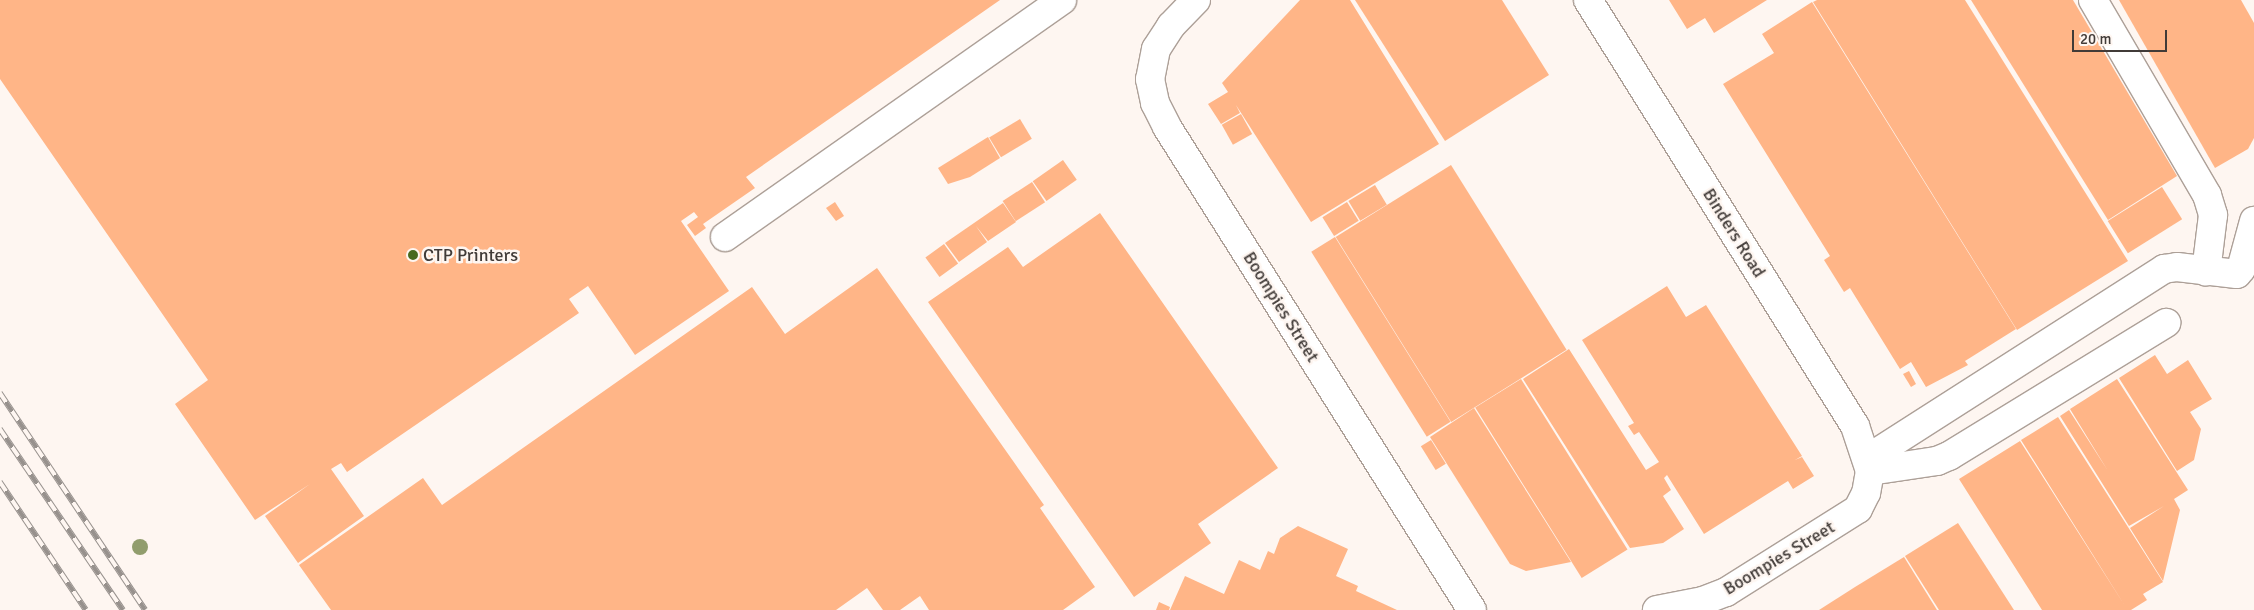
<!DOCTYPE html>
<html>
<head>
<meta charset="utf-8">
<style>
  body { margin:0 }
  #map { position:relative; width:2254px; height:610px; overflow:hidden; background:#fef6f1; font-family:Signika,sans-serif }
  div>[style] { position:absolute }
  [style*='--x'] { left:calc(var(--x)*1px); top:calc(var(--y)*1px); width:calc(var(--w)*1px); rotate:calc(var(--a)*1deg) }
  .building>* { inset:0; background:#ffb587; transform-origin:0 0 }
  .roads { filter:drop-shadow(1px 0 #ada098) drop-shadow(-1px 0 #ada098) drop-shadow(0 1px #ada098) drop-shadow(0 -1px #ada098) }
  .minor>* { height:28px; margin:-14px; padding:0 14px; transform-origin:14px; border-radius:14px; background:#fff }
  .rail>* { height:5.5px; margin-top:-2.75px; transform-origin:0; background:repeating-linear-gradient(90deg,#fef6f1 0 11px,#97918d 0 22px); box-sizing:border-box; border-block:1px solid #97918d }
  .trees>* { width:16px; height:16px; margin:-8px; border-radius:50%; background:#919d6d }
  .dots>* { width:14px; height:14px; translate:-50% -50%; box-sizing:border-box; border:2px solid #fef6f1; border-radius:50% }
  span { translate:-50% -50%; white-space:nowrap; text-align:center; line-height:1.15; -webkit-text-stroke:5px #fef6f1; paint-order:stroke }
  .street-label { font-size:18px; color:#413b38 }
  .poi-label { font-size:18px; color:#413b38 }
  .left { translate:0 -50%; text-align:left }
  .scale { position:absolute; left:2072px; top:30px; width:95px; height:22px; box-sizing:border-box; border:2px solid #413b38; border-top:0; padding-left:6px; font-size:15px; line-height:18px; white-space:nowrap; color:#413b38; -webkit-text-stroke:4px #fef6f1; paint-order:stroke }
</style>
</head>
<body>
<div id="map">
  <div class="building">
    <div style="clip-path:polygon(0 0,1000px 0,746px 177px,755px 188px,703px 224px,706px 228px,695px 236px,687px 225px,698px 217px,694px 212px,681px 221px,729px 291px,635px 355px,588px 286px,569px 299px,579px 313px,347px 472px,341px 463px,331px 469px,364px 516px,298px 563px,265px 516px,310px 484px,255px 520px,175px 404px,208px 380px,0 79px)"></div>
    <div style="clip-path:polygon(1300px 0,1350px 0,1439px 144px,1311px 222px,1236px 105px,1240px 113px,1221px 124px,1208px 104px,1228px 92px,1222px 83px)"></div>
    <div style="clip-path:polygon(1355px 0,1502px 0,1549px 75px,1445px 141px)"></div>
    <div style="clip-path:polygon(1669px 0,1767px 0,1714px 33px,1705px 18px,1687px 29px)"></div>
    <div style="clip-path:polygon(1817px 0,1965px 0,2128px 261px,2017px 330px,1813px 2px)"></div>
    <div style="clip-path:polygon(1971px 0,2073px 0,2177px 176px,2108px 220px)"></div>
    <div style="clip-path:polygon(2119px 0,2241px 0,2254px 23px,2254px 138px,2248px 149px,2215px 168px)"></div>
    <div style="clip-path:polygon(1812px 2px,2016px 329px,1965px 361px,1968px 365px,1926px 387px,1911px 362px,1900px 369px,1850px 288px,1844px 292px,1824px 260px,1830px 256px,1723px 84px,1774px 53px,1762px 34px)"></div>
    <div style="left:1241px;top:114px;width:23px;height:22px;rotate:61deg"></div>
    <div style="left:1020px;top:119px;width:23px;height:36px;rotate:59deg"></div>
    <div style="clip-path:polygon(988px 137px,1000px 158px,970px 177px,948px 184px,938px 168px)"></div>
    <div style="left:1063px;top:160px;width:24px;height:37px;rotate:55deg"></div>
    <div style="left:1451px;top:165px;width:218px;height:136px;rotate:58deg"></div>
    <div style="left:1032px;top:182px;width:24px;height:35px;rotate:57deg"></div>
    <div style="left:1375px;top:185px;width:23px;height:31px;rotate:59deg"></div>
    <div style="left:2162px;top:187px;width:38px;height:64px;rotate:58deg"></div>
    <div style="clip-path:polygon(835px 202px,844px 216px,836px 221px,826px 208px)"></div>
    <div style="left:1347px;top:202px;width:22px;height:29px;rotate:58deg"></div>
    <div style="clip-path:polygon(1003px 203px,1016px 222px,988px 241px,976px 226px,987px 242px,959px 262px,945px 243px)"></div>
    <div style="clip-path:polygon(1100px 213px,1278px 468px,1198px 524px,1211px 543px,1134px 597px,928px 302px,1008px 247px,1023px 267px)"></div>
    <div style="left:1335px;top:237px;width:218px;height:28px;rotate:58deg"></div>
    <div style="left:944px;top:244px;width:24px;height:23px;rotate:54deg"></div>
    <div style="clip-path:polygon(877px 268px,1044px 505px,1040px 508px,1095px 587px,1063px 610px,929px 610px,920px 596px,900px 610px,883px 610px,867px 588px,836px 610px,331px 610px,299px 565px,423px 478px,442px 505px,752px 287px,785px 334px)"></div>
    <div style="clip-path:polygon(1667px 286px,1686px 317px,1706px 305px,1802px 456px,1795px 460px,1802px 457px,1814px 476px,1793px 489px,1788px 481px,1704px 534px,1667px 475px,1664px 478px,1671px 490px,1663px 496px,1684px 529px,1663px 543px,1630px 548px,1523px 379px,1569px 349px,1646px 470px,1659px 462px,1639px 432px,1634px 435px,1628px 426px,1634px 423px,1582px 340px)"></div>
    <div style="clip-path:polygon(2155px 355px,2167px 374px,2188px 360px,2212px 399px,2190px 412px,2201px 429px,2194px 460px,2177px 471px,2119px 378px)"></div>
    <div style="clip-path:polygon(1909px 371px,1916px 384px,1911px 387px,1903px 374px)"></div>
    <div style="left:1521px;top:379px;width:201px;height:54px;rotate:58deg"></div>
    <div style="clip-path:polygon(2117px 379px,2188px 490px,2174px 499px,2180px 510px,2163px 581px,2130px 528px,2164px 506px,2129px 526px,2060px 416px,2069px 410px,2108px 471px,2070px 409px)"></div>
    <div style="clip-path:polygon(1474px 408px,1571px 562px,1526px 571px,1510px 564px,1430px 437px)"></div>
    <div style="clip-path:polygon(2058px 417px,2163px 582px,2143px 594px,2147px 600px,2131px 610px,2042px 610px,1959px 479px,2020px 441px,2125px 606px,2021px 440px)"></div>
    <div style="left:1431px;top:440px;width:28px;height:12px;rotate:58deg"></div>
    <div style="clip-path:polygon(1958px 523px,2014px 610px,1939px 610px,1905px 556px)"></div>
    <div style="clip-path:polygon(1298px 526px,1348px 549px,1336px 576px,1358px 586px,1356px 591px,1397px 610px,1170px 610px,1185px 576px,1224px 594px,1239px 560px,1260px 570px,1268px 551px,1274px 554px,1280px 538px)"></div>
    <div style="clip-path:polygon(1904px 557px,1937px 610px,1819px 610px,1855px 587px)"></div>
    <div style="clip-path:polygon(1159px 602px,1170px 607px,1169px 610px,1156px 610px)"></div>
  </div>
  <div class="roads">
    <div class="minor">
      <div style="--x:1196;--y:0;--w:36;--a:134"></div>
      <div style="--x:1171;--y:26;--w:27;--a:123"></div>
      <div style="--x:1156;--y:49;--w:31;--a:101"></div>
      <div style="--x:1150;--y:79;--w:25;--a:78"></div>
      <div style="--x:1155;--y:103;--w:27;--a:63"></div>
      <div style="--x:1167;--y:127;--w:571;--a:57.73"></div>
      <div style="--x:1588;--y:0;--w:503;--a:57.92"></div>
      <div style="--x:1855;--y:426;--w:47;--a:71.6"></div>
      <div style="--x:1870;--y:471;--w:22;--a:100"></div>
      <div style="--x:1866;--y:493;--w:18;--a:117"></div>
      <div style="--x:1858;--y:509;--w:156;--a:147.8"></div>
      <div style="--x:1726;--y:592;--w:25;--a:159"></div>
      <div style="--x:1703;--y:601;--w:47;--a:168.9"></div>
      <div style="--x:2093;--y:0;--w:226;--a:59.7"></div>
      <div style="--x:2207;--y:195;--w:21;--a:73"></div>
      <div style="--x:2213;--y:215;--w:57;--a:97"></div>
      <div style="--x:725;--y:237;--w:412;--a:-35.1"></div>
      <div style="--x:1867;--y:459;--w:353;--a:-32.6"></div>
      <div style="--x:2164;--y:269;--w:13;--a:-9"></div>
      <div style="--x:2177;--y:267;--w:60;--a:6.7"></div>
      <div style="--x:2237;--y:274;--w:6;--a:-51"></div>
      <div style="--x:2241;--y:269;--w:50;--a:-74.8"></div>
      <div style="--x:1870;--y:471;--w:68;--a:-8.5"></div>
      <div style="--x:1937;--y:461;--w:13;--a:-23"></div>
      <div style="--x:1949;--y:456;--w:255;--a:-31.5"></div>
    </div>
  </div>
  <div class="rail">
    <div style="--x:0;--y:393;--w:261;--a:56.2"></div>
    <div style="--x:0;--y:429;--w:219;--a:55.8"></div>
    <div style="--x:0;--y:482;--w:154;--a:56.1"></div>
  </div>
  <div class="trees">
    <div style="left:140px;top:547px"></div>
  </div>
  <div class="dots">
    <div style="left:413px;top:255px;background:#48691f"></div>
  </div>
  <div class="street-label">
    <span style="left:1734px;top:233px;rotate:58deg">Binders Road</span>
    <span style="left:1281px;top:307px;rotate:58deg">Boompies Street</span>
    <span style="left:1779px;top:558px;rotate:-31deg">Boompies Street</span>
  </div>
  <div class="poi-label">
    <span class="left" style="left:423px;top:255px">CTP Printers</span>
  </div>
  <div class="scale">20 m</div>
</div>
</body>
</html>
